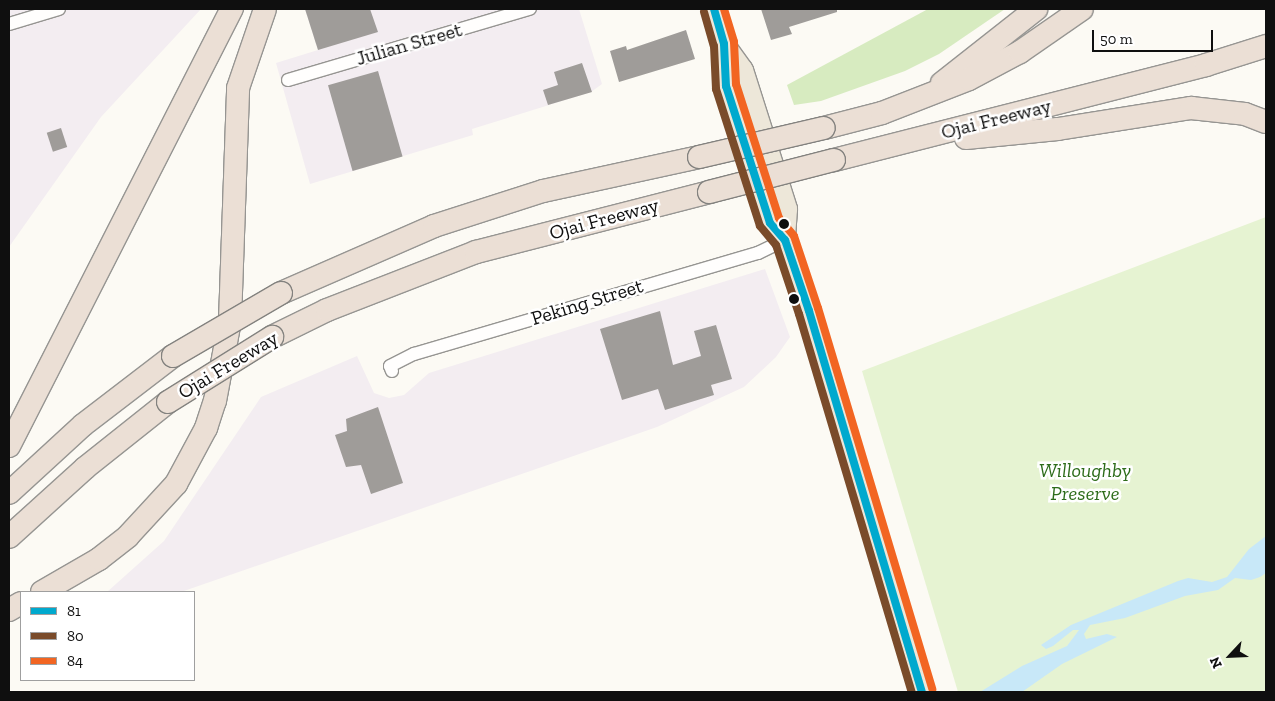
<!DOCTYPE html>
<html>
<head>
<meta charset="utf-8">
<style>
  body { margin:0 }
  #map { position:relative; width:1275px; height:701px; overflow:hidden; background:#fcfaf4; font-family:"Zilla Slab",serif }
  div>[style] { position:absolute }
  [style*='--x'] { left:calc(var(--x)*1px); top:calc(var(--y)*1px); width:calc(var(--w)*1px); rotate:calc(var(--a)*1deg) }
  .industrial>* { inset:0; background:#f3edf1 }
  .green>* { inset:0; background:#e6f3d2 }
  .forest>* { inset:0; background:#d7ebc0 }
  .water>* { inset:0; background:#c8e8f8 }
  .building>* { inset:0; background:#9f9c99; transform-origin:0 0 }
  .roads { filter:drop-shadow(1px 0 #969592) drop-shadow(-1px 0 #969592) drop-shadow(0 1px #969592) drop-shadow(0 -1px #969592) }
  .minor>* { height:12px; margin:-6px; padding:0 6px; transform-origin:6px; border-radius:6px; background:#fffefd }
  .primary>* { height:20px; margin:-10px; padding:0 10px; transform-origin:10px; border-radius:10px; background:#ede7d9 }
  .motorway>* { height:22px; margin:-11px; padding:0 11px; transform-origin:11px; border-radius:11px; background:#ebdfd5 }
  .bridges { filter:drop-shadow(1px 0 #83827f) drop-shadow(-1px 0 #83827f) drop-shadow(0 1px #83827f) drop-shadow(0 -1px #83827f) }
  .motorway-bridge>* { height:22px; margin:-11px; padding:0 11px; transform-origin:11px; border-radius:11px; background:#ebdfd5 }
  .bus-1>* { height:8px; margin:-4px; padding:0 4px; transform-origin:4px; border-radius:4px; background:#00a9ce }
  .bus-2>* { height:8px; margin:-4px; padding:0 4px; transform-origin:4px; border-radius:4px; background:#7a4b2a }
  .bus-3>* { height:8px; margin:-4px; padding:0 4px; transform-origin:4px; border-radius:4px; background:#f26522 }
  .dots>* { width:14px; height:14px; translate:-50% -50%; box-sizing:border-box; border:2px solid #fff; border-radius:50% }
  span { translate:-50% -50%; white-space:nowrap; text-align:center; line-height:1.15; -webkit-text-stroke:5px #fff; paint-order:stroke }
  .street-label { font-size:20px; color:#0f0f0f }
  .park-label { font-size:20px; color:#2d6c1a; font-style:italic }
  .frame { position:absolute; inset:0; border:10px solid #0f0f0f; pointer-events:none }
  .legend { position:absolute; left:20px; top:591px; width:175px; height:90px; box-sizing:border-box; background:#fff; border:1px solid #9f9f9f; margin:0; padding:6px 9px; list-style:none; font-size:15px; color:#0f0f0f }
  .legend li { display:flex; align-items:center; gap:10px; height:25px }
  .legend b { width:25px; border:1px solid #9f9f9f }
  .north { position:absolute; left:1205px; top:631px; width:50px; height:50px; -webkit-text-stroke:4px #fff; paint-order:stroke; rotate:245deg; font-size:14px; font-weight:700; line-height:20px; text-align:center; color:#0f0f0f }
  .north::after { content:''; display:block; margin:auto; width:18px; height:22px; background:#0f0f0f; clip-path:polygon(50% 0,100% 100%,50% 72%,0 100%) }
  .scale { position:absolute; left:1092px; top:30px; width:121px; height:22px; box-sizing:border-box; border:2px solid #0f0f0f; border-top:0; padding-left:6px; font-size:15px; line-height:18px; white-space:nowrap; color:#0f0f0f; -webkit-text-stroke:4px #fff; paint-order:stroke }
</style>
</head>
<body>
<div id="map">
  <div class="industrial">
    <div style="clip-path:polygon(9px 9px,201px 9px,101px 117px,9px 247px)"></div>
    <div style="clip-path:polygon(305px 9px,579px 9px,602px 84px,591px 92px,472px 129px,473px 135px,310px 184px,276px 63px,318px 50px)"></div>
    <div style="clip-path:polygon(765px 269px,790px 337px,776px 357px,744px 387px,657px 427px,181px 592px,107px 592px,164px 541px,261px 397px,357px 356px,374px 393px,389px 398px,404px 395px,429px 373px)"></div>
  </div>
  <div class="green">
    <div style="clip-path:polygon(1266px 217px,1266px 692px,958px 692px,862px 371px)"></div>
  </div>
  <div class="forest">
    <div style="clip-path:polygon(928px 9px,1005px 9px,939px 54px,905px 71px,821px 101px,794px 105px,787px 85px)"></div>
  </div>
  <div class="water">
    <div style="clip-path:polygon(1266px 536px,1266px 573px,1260px 577px,1251px 580px,1235px 578px,1218px 590px,1185px 596px,1125px 618px,1090px 625px,1084px 634px,1086px 639px,1107px 634px,1117px 637px,1062px 664px,1022px 692px,980px 692px,1022px 666px,1067px 646px,1079px 630px,1073px 630px,1053px 646px,1046px 649px,1041px 645px,1071px 625px,1178px 581px,1188px 578px,1212px 582px,1227px 577px,1249px 549px)"></div>
  </div>
  <div class="building">
    <div style="clip-path:polygon(305px 9px,370px 9px,378px 32px,318px 50px)"></div>
    <div style="clip-path:polygon(761px 9px,837px 9px,837px 12px,789px 27px,792px 34px,771px 40px)"></div>
    <div style="clip-path:polygon(686px 30px,695px 59px,619px 82px,610px 51px,626px 46px,627px 50px)"></div>
    <div style="clip-path:polygon(582px 63px,592px 92px,548px 105px,543px 90px,558px 85px,554px 72px)"></div>
    <div style="left:378px;top:71px;width:89px;height:52px;rotate:74deg"></div>
    <div style="left:61px;top:128px;width:20px;height:15px;rotate:72deg"></div>
    <div style="clip-path:polygon(660px 311px,673px 365px,701px 356px,694px 331px,716px 325px,732px 379px,711px 385px,714px 395px,665px 410px,658px 389px,622px 400px,600px 329px)"></div>
    <div style="clip-path:polygon(378px 407px,403px 483px,371px 494px,361px 465px,346px 467px,335px 435px,347px 431px,346px 419px)"></div>
  </div>
  <div class="roads">
    <div class="minor">
      <div style="--x:9;--y:24;--w:52;--a:-16.7"></div>
      <div style="--x:288;--y:80;--w:252;--a:-16.4"></div>
      <div style="--x:392;--y:371;--w:5;--a:-112"></div>
      <div style="--x:390;--y:366;--w:27;--a:-27"></div>
      <div style="--x:414;--y:354;--w:359;--a:-16.4"></div>
      <div style="--x:758;--y:253;--w:30;--a:-26"></div>
    </div>
    <div class="primary">
      <div style="--x:714;--y:9;--w:36;--a:74"></div>
      <div style="--x:724;--y:44;--w:42;--a:87.3"></div>
      <div style="--x:726;--y:86;--w:144;--a:72.2"></div>
      <div style="--x:770;--y:223;--w:23;--a:49"></div>
      <div style="--x:785;--y:240;--w:75;--a:71.3"></div>
      <div style="--x:809;--y:311;--w:397;--a:73.5"></div>
      <div style="--x:724;--y:44;--w:32;--a:54"></div>
      <div style="--x:743;--y:70;--w:146;--a:72.4"></div>
      <div style="--x:787;--y:209;--w:31;--a:94"></div>
    </div>
    <div class="motorway">
      <div style="--x:942;--y:83;--w:120;--a:-38.2"></div>
      <div style="--x:824;--y:128;--w:60;--a:-14.5"></div>
      <div style="--x:882;--y:113;--w:93;--a:-21.3"></div>
      <div style="--x:969;--y:79;--w:58;--a:-27.9"></div>
      <div style="--x:1020;--y:52;--w:75;--a:-34.7"></div>
      <div style="--x:966;--y:138;--w:92;--a:-5.6"></div>
      <div style="--x:1058;--y:129;--w:135;--a:-9"></div>
      <div style="--x:1191;--y:108;--w:54;--a:6.3"></div>
      <div style="--x:1245;--y:114;--w:22;--a:21"></div>
      <div style="--x:834;--y:160;--w:384;--a:-14.3"></div>
      <div style="--x:1206;--y:65;--w:63;--a:-17.6"></div>
      <div style="--x:281;--y:293;--w:167;--a:-23.6"></div>
      <div style="--x:434;--y:226;--w:114;--a:-17.8"></div>
      <div style="--x:543;--y:191;--w:160;--a:-12.3"></div>
      <div style="--x:272;--y:337;--w:61;--a:-26.1"></div>
      <div style="--x:327;--y:310;--w:160;--a:-21.3"></div>
      <div style="--x:476;--y:252;--w:241;--a:-14.4"></div>
      <div style="--x:9;--y:446;--w:491;--a:-63"></div>
      <div style="--x:9;--y:493;--w:100;--a:-42.6"></div>
      <div style="--x:83;--y:425;--w:113;--a:-37.5"></div>
      <div style="--x:9;--y:537;--w:103;--a:-42.2"></div>
      <div style="--x:85;--y:468;--w:106;--a:-38.5"></div>
      <div style="--x:42;--y:592;--w:66;--a:-30.1"></div>
      <div style="--x:99;--y:559;--w:37;--a:-38"></div>
      <div style="--x:128;--y:536;--w:71;--a:-47.3"></div>
      <div style="--x:176;--y:484;--w:64;--a:-61.8"></div>
      <div style="--x:206;--y:428;--w:28;--a:-72"></div>
      <div style="--x:215;--y:401;--w:81;--a:-79.4"></div>
      <div style="--x:230;--y:321;--w:233;--a:-88"></div>
      <div style="--x:238;--y:88;--w:83;--a:-71.1"></div>
      <div style="--x:9;--y:610;--w:14;--a:-30"></div>
    </div>
  </div>
  <div class="bridges">
    <div class="motorway-bridge">
      <div style="--x:699;--y:157;--w:128;--a:-13.1"></div>
      <div style="--x:709;--y:192;--w:129;--a:-14.4"></div>
      <div style="--x:173;--y:356;--w:125;--a:-30.3"></div>
      <div style="--x:168;--y:402;--w:123;--a:-32"></div>
    </div>
  </div>
  <div class="bus-1">
    <div style="--x:714;--y:9;--w:36;--a:74"></div>
    <div style="--x:724;--y:44;--w:42;--a:87.3"></div>
    <div style="--x:726;--y:86;--w:144;--a:72.2"></div>
    <div style="--x:770;--y:223;--w:23;--a:49"></div>
    <div style="--x:785;--y:240;--w:75;--a:71.3"></div>
    <div style="--x:809;--y:311;--w:397;--a:73.5"></div>
  </div>
  <div class="bus-2">
    <div style="--x:704;--y:12;--w:35;--a:74"></div>
    <div style="--x:714;--y:46;--w:43;--a:87.3"></div>
    <div style="--x:716;--y:89;--w:144;--a:72.2"></div>
    <div style="--x:760;--y:226;--w:25;--a:50"></div>
    <div style="--x:776;--y:245;--w:73;--a:71.6"></div>
    <div style="--x:799;--y:314;--w:395;--a:73.4"></div>
  </div>
  <div class="bus-3">
    <div style="--x:724;--y:9;--w:34;--a:73"></div>
    <div style="--x:734;--y:42;--w:42;--a:87.3"></div>
    <div style="--x:736;--y:84;--w:141;--a:72.2"></div>
    <div style="--x:779;--y:218;--w:23;--a:50"></div>
    <div style="--x:794;--y:236;--w:76;--a:71.6"></div>
    <div style="--x:818;--y:308;--w:398;--a:73.3"></div>
  </div>
  <div class="dots">
    <div style="left:784px;top:224px;background:#0f0f0f"></div>
    <div style="left:794px;top:299px;background:#0f0f0f"></div>
  </div>
  <div class="street-label">
    <span style="left:409px;top:44px;rotate:-16deg">Julian Street</span>
    <span style="left:996px;top:119px;rotate:-14deg">Ojai Freeway</span>
    <span style="left:604px;top:219px;rotate:-15deg">Ojai Freeway</span>
    <span style="left:587px;top:302px;rotate:-17deg">Peking Street</span>
    <span style="left:228px;top:365px;rotate:-31deg">Ojai Freeway</span>
  </div>
  <div class="park-label">
    <span style="left:1085px;top:482px">Willoughby<br>Preserve</span>
  </div>
  <div class="frame"></div>
  <ul class="legend">
  <li><b style="height:6px;background:#00a9ce"></b>81</li>
  <li><b style="height:6px;background:#7a4b2a"></b>80</li>
  <li><b style="height:6px;background:#f26522"></b>84</li>
  </ul>
  <div class="north">N</div>
  <div class="scale">50 m</div>
</div>
</body>
</html>
